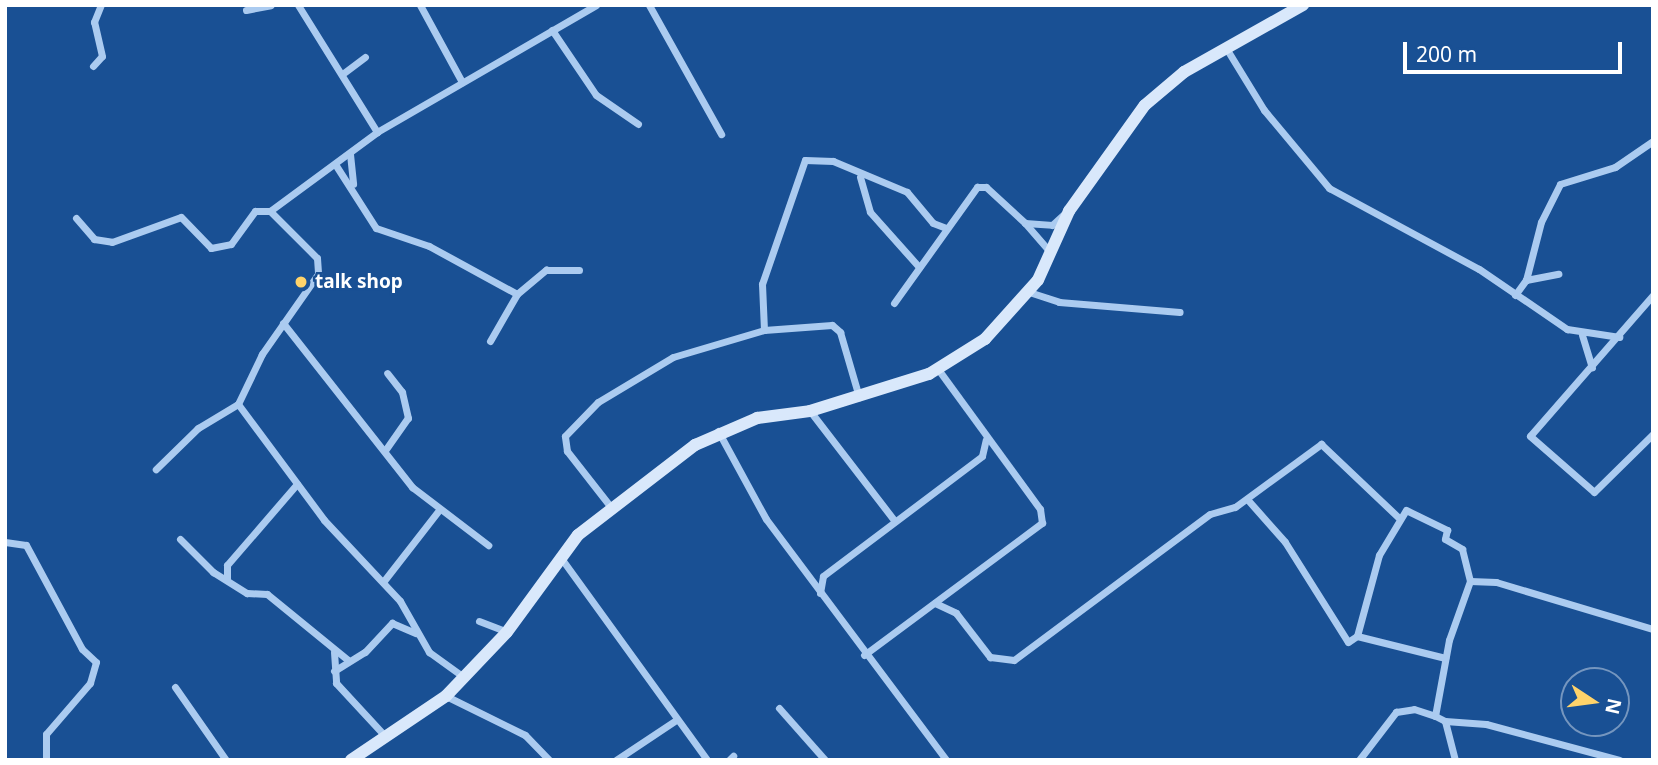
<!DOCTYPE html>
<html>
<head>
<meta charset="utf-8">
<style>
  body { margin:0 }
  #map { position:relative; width:1658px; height:765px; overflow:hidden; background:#195094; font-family:"Noto Sans",sans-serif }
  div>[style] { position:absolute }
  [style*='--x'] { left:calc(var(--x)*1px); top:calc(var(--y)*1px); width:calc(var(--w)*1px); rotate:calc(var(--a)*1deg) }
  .street>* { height:7px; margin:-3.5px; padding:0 3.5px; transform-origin:3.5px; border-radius:3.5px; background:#abcbf0 }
  .secondary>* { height:12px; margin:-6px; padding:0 6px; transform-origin:6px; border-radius:6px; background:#d9e8fb }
  .dots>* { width:19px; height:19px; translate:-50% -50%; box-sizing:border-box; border:4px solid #195094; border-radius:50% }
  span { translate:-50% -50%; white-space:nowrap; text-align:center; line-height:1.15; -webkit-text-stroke:5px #195094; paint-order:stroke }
  .poi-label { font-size:19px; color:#fff; font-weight:700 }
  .left { translate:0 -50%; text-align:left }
  .frame { position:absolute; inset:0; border:7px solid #fff; pointer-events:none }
  .north { position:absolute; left:1560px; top:667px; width:70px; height:70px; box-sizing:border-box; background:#195094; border:2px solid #7596bf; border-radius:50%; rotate:103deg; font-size:19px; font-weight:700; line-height:28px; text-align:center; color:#fff }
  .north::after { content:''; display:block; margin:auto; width:24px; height:32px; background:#ffd36a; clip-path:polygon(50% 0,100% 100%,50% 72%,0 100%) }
  .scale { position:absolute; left:1403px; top:42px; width:219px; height:32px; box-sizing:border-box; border:4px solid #fff; border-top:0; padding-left:9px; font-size:21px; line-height:24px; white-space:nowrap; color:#fff; -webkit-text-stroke:5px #195094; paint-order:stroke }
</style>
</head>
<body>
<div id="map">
  <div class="street">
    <div style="--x:298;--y:5;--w:150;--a:58.1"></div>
    <div style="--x:420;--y:5;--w:88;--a:61.4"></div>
    <div style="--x:649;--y:5;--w:148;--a:60.8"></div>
    <div style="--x:246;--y:10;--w:25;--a:-11"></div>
    <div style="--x:552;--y:30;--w:78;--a:55.9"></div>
    <div style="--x:596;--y:95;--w:51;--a:34.6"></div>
    <div style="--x:1226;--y:48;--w:73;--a:58.5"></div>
    <div style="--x:1264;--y:110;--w:102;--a:50.2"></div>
    <div style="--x:1329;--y:188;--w:170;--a:28.4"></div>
    <div style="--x:1479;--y:269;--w:107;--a:34.3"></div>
    <div style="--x:1567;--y:329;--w:53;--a:8.7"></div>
    <div style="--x:93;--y:66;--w:13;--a:-48"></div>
    <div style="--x:102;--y:56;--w:35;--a:-103"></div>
    <div style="--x:94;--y:22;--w:18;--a:-68"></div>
    <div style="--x:345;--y:72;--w:25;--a:-37"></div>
    <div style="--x:350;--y:154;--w:30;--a:84"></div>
    <div style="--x:335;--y:164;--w:76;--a:57.4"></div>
    <div style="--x:376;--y:228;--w:56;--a:18.8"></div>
    <div style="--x:429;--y:246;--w:100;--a:28.6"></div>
    <div style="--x:860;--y:177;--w:36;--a:74"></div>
    <div style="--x:870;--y:212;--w:74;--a:48.3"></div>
    <div style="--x:270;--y:211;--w:133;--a:-36.4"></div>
    <div style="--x:377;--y:132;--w:253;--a:-30.1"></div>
    <div style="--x:76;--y:218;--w:28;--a:49"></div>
    <div style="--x:94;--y:239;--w:18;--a:9"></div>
    <div style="--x:112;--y:242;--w:73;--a:-19.9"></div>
    <div style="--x:181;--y:217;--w:43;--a:45.9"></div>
    <div style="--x:211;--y:248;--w:20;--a:-11"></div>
    <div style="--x:231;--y:244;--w:41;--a:-54"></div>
    <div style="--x:255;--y:211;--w:15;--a:0"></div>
    <div style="--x:270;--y:211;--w:66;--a:45"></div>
    <div style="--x:317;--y:258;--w:16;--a:86"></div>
    <div style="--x:318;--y:274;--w:98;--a:125"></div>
    <div style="--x:262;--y:354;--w:55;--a:115.6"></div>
    <div style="--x:238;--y:404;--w:47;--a:149"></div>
    <div style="--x:198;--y:428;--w:59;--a:135.7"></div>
    <div style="--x:1025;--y:223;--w:38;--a:49"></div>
    <div style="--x:1526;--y:280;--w:60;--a:-75.5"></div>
    <div style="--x:1541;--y:222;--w:42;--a:-63.4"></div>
    <div style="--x:1560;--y:184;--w:58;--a:-17.2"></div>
    <div style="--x:1615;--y:167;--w:46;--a:-34.4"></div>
    <div style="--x:1029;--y:292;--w:32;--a:18"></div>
    <div style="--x:1059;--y:302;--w:121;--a:4.7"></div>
    <div style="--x:1515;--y:295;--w:19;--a:-54"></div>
    <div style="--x:1526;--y:280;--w:33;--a:-11"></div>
    <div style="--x:1653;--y:295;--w:187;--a:131.1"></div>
    <div style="--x:1530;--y:436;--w:85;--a:41.2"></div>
    <div style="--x:1594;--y:492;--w:83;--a:-44.5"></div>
    <div style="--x:894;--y:303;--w:143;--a:-54.4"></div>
    <div style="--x:977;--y:187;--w:9;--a:0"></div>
    <div style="--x:986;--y:187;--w:53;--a:42.7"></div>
    <div style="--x:1025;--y:223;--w:27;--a:4"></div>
    <div style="--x:1052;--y:225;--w:15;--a:-42"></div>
    <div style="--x:283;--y:323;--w:209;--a:51.8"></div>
    <div style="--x:412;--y:487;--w:96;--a:37.3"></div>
    <div style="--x:764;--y:330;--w:46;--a:-92.5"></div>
    <div style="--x:762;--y:284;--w:131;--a:-70.9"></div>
    <div style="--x:805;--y:160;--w:28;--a:2"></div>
    <div style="--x:833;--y:161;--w:80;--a:22.7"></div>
    <div style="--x:907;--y:192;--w:40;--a:50"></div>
    <div style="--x:933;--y:223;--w:14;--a:21"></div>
    <div style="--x:1582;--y:335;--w:34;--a:73"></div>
    <div style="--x:490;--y:341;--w:54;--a:-60.1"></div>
    <div style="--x:517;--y:294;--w:38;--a:-40"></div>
    <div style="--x:546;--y:270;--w:33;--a:0"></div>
    <div style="--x:238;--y:404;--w:144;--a:53.4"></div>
    <div style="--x:324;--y:520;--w:111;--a:46.8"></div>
    <div style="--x:400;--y:601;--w:59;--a:60.4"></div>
    <div style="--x:429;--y:652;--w:44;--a:35.8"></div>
    <div style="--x:810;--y:411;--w:138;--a:52.4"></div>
    <div style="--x:718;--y:431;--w:100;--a:61.4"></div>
    <div style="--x:766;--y:519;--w:301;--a:53.2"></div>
    <div style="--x:386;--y:449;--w:38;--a:-55"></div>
    <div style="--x:408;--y:418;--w:27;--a:-103"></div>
    <div style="--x:402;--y:392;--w:24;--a:-128"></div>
    <div style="--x:1247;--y:499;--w:57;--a:48.5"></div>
    <div style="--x:1285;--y:542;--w:118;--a:57.8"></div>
    <div style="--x:1348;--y:642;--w:11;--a:-34"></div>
    <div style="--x:1357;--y:636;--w:91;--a:14"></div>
    <div style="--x:610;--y:506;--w:70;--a:-128"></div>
    <div style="--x:567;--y:451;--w:15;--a:-98"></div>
    <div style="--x:565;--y:436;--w:47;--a:-45.9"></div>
    <div style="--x:598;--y:402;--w:87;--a:-31"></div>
    <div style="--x:673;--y:357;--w:95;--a:-16.5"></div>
    <div style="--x:764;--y:330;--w:68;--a:-4.2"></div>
    <div style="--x:832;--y:325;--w:11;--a:41"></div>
    <div style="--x:840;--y:332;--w:68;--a:73.7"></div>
    <div style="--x:180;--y:539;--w:47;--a:45"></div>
    <div style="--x:213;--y:572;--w:40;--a:32"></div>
    <div style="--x:247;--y:593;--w:20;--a:3"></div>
    <div style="--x:267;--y:594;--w:104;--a:39.2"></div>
    <div style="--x:5;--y:542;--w:21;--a:8"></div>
    <div style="--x:26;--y:545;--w:118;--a:61.7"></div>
    <div style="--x:82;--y:649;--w:19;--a:43"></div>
    <div style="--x:96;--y:662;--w:22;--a:106"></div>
    <div style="--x:90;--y:683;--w:67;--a:130.8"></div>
    <div style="--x:46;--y:734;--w:26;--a:90"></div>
    <div style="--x:561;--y:558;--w:249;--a:54.1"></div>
    <div style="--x:227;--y:578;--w:13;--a:-90"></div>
    <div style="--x:227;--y:565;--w:107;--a:-49.2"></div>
    <div style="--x:383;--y:582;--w:91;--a:-52.1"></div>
    <div style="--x:820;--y:593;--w:17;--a:-80"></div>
    <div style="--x:823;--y:576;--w:199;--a:-37"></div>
    <div style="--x:982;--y:456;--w:17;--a:-77"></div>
    <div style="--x:935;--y:603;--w:23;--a:25"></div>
    <div style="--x:956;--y:613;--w:56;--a:52.3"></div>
    <div style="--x:990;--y:657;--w:24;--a:7"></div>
    <div style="--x:1014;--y:660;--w:244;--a:-36.7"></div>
    <div style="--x:1210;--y:514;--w:26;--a:-16"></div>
    <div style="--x:1235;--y:507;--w:107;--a:-36.2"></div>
    <div style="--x:1321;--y:444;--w:106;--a:43.5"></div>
    <div style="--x:479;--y:621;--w:30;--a:21"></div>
    <div style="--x:1357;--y:636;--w:84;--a:-74.8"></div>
    <div style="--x:1379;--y:555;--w:52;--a:-59"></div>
    <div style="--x:1406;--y:510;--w:46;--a:26"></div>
    <div style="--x:1447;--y:530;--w:9;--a:103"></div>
    <div style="--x:1445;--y:539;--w:20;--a:30"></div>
    <div style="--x:1462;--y:549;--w:33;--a:76"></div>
    <div style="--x:334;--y:652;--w:31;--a:86"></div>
    <div style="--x:336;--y:683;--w:74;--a:47.2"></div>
    <div style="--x:864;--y:655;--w:222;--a:-36.6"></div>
    <div style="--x:1042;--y:523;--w:14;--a:-98"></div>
    <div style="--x:1040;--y:509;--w:175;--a:-126.1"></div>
    <div style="--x:334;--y:671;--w:36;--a:-32"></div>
    <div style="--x:365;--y:652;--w:40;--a:-47"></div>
    <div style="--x:392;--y:623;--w:26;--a:23"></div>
    <div style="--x:175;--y:687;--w:89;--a:55.1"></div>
    <div style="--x:446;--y:696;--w:88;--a:26.3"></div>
    <div style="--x:525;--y:735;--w:35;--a:46"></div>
    <div style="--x:779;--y:708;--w:69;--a:48.5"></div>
    <div style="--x:1445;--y:721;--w:41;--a:4.2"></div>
    <div style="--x:1486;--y:724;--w:138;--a:15.1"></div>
    <div style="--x:616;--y:760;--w:72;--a:-33.7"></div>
    <div style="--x:729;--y:760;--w:6;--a:-45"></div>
    <div style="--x:1359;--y:760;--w:61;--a:-52.4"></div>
    <div style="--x:1396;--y:712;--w:18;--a:-9"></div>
    <div style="--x:1414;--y:709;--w:22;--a:18"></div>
    <div style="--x:1455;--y:760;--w:40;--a:-104.4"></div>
    <div style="--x:1445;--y:721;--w:11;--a:-153"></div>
    <div style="--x:1435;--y:716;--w:77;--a:-79.6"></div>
    <div style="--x:1449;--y:640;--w:63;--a:-70.4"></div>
    <div style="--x:1470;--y:581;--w:26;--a:2"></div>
    <div style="--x:1496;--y:582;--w:164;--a:16.7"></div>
  </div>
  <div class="secondary">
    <div style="--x:351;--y:760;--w:115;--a:-34"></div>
    <div style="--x:446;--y:696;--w:88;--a:-46.4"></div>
    <div style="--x:507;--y:632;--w:120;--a:-53.8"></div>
    <div style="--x:578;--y:535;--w:148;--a:-37.6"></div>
    <div style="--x:695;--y:445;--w:68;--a:-23.5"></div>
    <div style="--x:757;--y:418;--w:53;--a:-7.5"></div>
    <div style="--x:810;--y:411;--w:125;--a:-17.3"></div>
    <div style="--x:929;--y:374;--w:66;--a:-32"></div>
    <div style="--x:985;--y:339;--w:79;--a:-48.1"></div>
    <div style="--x:1038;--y:280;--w:76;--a:-65.8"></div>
    <div style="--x:1069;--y:211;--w:130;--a:-54.4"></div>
    <div style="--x:1145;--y:105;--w:51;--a:-40.2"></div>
    <div style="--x:1184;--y:72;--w:137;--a:-29.4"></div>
  </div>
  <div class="dots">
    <div style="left:301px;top:282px;background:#ffd36a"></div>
  </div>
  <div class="poi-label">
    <span class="left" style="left:315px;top:282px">talk shop</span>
  </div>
  <div class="frame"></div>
  <div class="north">N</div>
  <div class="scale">200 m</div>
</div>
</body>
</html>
